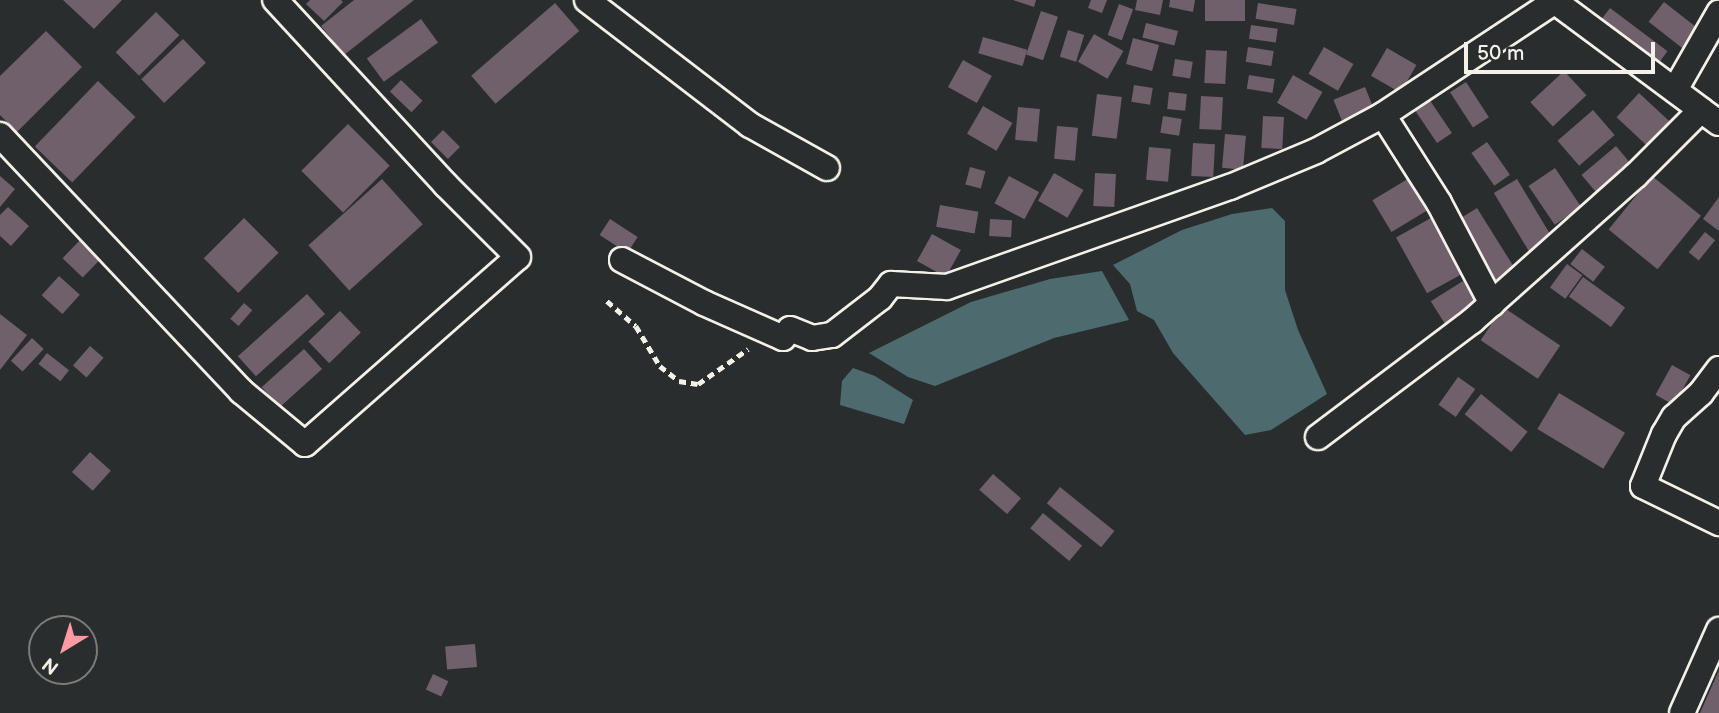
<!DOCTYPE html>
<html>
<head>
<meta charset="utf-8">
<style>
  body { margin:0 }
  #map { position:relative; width:1719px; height:713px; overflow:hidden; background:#2a2d2e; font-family:"Balsamiq Sans",sans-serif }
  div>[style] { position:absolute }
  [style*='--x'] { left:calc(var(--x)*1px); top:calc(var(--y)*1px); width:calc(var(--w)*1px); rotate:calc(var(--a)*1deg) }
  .water>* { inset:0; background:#4d6b6f }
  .building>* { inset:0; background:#6f606b; transform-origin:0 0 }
  .path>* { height:4.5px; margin-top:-2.25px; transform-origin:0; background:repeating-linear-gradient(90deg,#f4f1e8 0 7px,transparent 0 12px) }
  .roads { filter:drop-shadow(2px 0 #f4f1e8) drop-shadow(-2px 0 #f4f1e8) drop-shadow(0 2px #f4f1e8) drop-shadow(0 -2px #f4f1e8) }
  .minor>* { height:24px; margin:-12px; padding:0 12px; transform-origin:12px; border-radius:12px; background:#2a2d2e }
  span { translate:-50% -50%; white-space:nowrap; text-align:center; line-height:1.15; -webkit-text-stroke:7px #2a2d2e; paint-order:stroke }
  .north { position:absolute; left:28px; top:615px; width:70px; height:70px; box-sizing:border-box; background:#2a2d2e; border:2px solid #7b7b78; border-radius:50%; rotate:218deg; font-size:19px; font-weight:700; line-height:28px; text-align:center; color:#f4f1e8 }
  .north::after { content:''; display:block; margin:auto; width:24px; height:32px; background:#ff9aa2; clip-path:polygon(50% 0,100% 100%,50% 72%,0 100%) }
  .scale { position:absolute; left:1464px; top:42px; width:191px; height:32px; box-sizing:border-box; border:4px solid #f4f1e8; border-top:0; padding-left:9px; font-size:21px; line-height:24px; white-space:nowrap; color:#f4f1e8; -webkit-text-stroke:5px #2a2d2e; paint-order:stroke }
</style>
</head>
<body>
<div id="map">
  <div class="water">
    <div style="clip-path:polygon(1272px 208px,1285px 221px,1285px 290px,1298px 330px,1327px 394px,1271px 430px,1245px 435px,1173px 353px,1154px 320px,1137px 311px,1130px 284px,1113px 265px,1182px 230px,1232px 214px)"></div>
    <div style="clip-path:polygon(1102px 271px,1129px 320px,1054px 338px,935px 386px,908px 377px,869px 353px,971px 302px,1050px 279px)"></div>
    <div style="clip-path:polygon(853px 368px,875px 376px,913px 400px,904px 424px,840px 405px,842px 381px)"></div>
  </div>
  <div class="building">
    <div style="clip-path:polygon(63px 0,122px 0,94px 29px)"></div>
    <div style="clip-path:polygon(310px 0,341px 0,343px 2px,324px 21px,306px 4px)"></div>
    <div style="clip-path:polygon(354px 0,414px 0,344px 55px,321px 26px)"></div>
    <div style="clip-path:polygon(1013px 0,1036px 0,1034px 7px)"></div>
    <div style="clip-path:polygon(1091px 0,1107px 0,1102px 13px,1088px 8px)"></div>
    <div style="clip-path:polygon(1137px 0,1163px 0,1160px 15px,1135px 10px)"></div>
    <div style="clip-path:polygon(1170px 0,1195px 0,1193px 12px,1169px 7px)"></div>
    <div style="left:1205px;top:0;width:40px;height:21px"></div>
    <div style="left:1664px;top:2px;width:43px;height:25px;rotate:38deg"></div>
    <div style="left:555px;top:3px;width:37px;height:111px;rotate:49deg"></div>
    <div style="left:1258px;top:3px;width:39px;height:16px;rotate:9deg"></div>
    <div style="left:1119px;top:4px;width:15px;height:33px;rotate:20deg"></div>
    <div style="left:1610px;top:8px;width:72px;height:27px;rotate:37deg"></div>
    <div style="left:1041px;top:11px;width:18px;height:46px;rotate:19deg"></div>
    <div style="left:156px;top:12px;width:33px;height:57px;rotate:45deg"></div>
    <div style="left:421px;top:19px;width:29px;height:67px;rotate:54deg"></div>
    <div style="left:1146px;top:23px;width:33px;height:15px;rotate:14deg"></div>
    <div style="left:1251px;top:25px;width:27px;height:14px;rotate:8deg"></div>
    <div style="left:1068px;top:30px;width:17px;height:28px;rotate:17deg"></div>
    <div style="clip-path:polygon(46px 31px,82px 67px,17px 132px,0 115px,0 76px)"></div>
    <div style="left:1094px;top:34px;width:34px;height:32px;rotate:30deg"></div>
    <div style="left:983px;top:37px;width:46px;height:17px;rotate:16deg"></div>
    <div style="left:1133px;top:38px;width:27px;height:27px;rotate:15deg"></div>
    <div style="left:183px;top:39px;width:33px;height:58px;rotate:46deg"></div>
    <div style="left:1248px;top:47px;width:26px;height:15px;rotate:9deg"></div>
    <div style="left:1324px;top:47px;width:34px;height:31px;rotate:30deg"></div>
    <div style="left:1387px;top:48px;width:34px;height:32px;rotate:30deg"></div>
    <div style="left:1206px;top:50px;width:21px;height:33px;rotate:3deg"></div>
    <div style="left:1175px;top:59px;width:18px;height:17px;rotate:9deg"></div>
    <div style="left:963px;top:60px;width:33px;height:31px;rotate:29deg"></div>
    <div style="left:1564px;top:71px;width:33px;height:46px;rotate:47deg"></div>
    <div style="left:1249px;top:75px;width:26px;height:14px;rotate:9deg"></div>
    <div style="left:1293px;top:75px;width:34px;height:32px;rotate:30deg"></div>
    <div style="left:401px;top:80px;width:30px;height:16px;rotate:44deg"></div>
    <div style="left:98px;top:81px;width:52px;height:91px;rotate:44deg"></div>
    <div style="left:1466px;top:82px;width:42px;height:19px;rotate:57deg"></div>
    <div style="left:1134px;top:85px;width:19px;height:17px;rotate:9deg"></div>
    <div style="left:1365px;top:87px;width:22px;height:34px;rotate:68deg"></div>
    <div style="left:1169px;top:92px;width:18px;height:17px;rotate:6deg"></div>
    <div style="left:1639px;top:93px;width:47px;height:33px;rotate:43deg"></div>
    <div style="left:1097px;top:94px;width:25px;height:42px;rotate:7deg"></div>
    <div style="left:1201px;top:96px;width:22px;height:33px;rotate:3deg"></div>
    <div style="left:1429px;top:99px;width:41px;height:18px;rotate:56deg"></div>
    <div style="left:983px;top:106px;width:34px;height:32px;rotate:30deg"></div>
    <div style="left:1018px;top:107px;width:22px;height:33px;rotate:5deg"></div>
    <div style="left:1593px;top:110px;width:33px;height:47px;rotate:49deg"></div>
    <div style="left:1163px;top:116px;width:19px;height:17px;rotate:9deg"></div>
    <div style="left:1263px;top:116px;width:21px;height:32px;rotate:3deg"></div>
    <div style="left:348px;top:124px;width:59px;height:66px;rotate:45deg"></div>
    <div style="left:1057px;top:126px;width:21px;height:33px;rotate:5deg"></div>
    <div style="left:443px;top:130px;width:24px;height:17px;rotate:45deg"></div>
    <div style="left:1225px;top:134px;width:21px;height:34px;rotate:5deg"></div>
    <div style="left:1487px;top:142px;width:40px;height:19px;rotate:55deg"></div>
    <div style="left:1193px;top:143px;width:22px;height:33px;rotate:3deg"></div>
    <div style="left:1616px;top:146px;width:25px;height:45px;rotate:50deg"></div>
    <div style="left:1149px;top:147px;width:22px;height:33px;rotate:5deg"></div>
    <div style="left:970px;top:167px;width:16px;height:18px;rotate:15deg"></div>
    <div style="left:1555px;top:168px;width:47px;height:32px;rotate:56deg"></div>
    <div style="left:1054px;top:173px;width:34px;height:32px;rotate:30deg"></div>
    <div style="left:1095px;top:173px;width:21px;height:33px;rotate:3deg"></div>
    <div style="clip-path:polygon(0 176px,15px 189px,0 207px)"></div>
    <div style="left:1009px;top:176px;width:34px;height:31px;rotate:28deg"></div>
    <div style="left:1652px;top:176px;width:63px;height:69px;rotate:39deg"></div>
    <div style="left:1411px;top:177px;width:37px;height:45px;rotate:59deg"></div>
    <div style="left:382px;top:179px;width:61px;height:99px;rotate:48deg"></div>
    <div style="left:1517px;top:179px;width:74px;height:27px;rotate:59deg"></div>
    <div style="clip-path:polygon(1719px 197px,1719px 231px,1703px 219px)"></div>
    <div style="left:940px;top:205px;width:39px;height:22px;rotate:10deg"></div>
    <div style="clip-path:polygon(8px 207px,29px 226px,11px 246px,0 236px,0 215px)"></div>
    <div style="left:1477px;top:208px;width:71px;height:27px;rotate:58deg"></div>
    <div style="left:244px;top:218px;width:49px;height:57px;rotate:45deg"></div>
    <div style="left:1431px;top:218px;width:64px;height:40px;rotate:61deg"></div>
    <div style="left:610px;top:219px;width:33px;height:19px;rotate:33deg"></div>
    <div style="left:990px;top:219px;width:22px;height:17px;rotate:3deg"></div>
    <div style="left:1705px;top:232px;width:13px;height:26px;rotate:39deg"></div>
    <div style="left:932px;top:234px;width:33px;height:31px;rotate:29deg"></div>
    <div style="left:82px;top:238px;width:28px;height:28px;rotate:44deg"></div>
    <div style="left:1582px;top:249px;width:29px;height:19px;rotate:38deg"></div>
    <div style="left:1567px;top:264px;width:19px;height:29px;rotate:36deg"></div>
    <div style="left:59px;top:276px;width:28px;height:26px;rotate:42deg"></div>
    <div style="left:1583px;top:277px;width:52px;height:24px;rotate:36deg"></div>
    <div style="left:1463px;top:281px;width:32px;height:38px;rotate:58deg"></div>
    <div style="left:307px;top:294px;width:27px;height:93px;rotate:48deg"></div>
    <div style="left:244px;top:303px;width:11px;height:21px;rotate:41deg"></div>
    <div style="left:1503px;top:307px;width:69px;height:40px;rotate:34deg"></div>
    <div style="left:340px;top:311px;width:30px;height:44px;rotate:46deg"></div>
    <div style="clip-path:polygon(0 314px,27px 335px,0 370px)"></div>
    <div style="left:32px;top:338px;width:16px;height:31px;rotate:43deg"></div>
    <div style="left:90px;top:346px;width:18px;height:26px;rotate:41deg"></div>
    <div style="left:304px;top:349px;width:27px;height:57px;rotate:48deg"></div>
    <div style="left:47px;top:353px;width:28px;height:14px;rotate:38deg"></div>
    <div style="left:1672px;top:365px;width:21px;height:34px;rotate:29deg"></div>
    <div style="left:1458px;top:377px;width:21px;height:34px;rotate:35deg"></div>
    <div style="left:1559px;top:393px;width:77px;height:42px;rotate:31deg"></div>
    <div style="left:1481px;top:394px;width:60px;height:26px;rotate:39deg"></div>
    <div style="left:90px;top:452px;width:28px;height:27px;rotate:42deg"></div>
    <div style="left:993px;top:474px;width:37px;height:21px;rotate:41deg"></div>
    <div style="left:1060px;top:487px;width:70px;height:21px;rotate:39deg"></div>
    <div style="left:1043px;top:513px;width:51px;height:20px;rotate:40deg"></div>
    <div style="left:475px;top:644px;width:23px;height:30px;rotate:85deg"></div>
    <div style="clip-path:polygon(1719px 670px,1719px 713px,1700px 713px)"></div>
    <div style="left:433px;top:674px;width:17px;height:17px;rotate:25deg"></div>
  </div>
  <div class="path">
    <div style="--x:607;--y:301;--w:38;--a:41"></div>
    <div style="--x:636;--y:326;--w:47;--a:59"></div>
    <div style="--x:660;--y:366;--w:24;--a:38"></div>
    <div style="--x:679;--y:381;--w:19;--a:9"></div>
    <div style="--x:698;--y:384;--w:61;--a:-35"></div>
  </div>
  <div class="roads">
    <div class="minor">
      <div style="--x:587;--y:0;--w:205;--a:37.5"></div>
      <div style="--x:750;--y:125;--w:88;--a:29.2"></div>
      <div style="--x:1553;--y:0;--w:184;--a:36.6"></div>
      <div style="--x:1675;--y:90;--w:89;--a:-60.3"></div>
      <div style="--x:1383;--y:115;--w:104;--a:57.5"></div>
      <div style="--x:1439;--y:203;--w:114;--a:62.3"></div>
      <div style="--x:0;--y:135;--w:352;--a:46.7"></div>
      <div style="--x:241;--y:391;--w:83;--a:39.6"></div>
      <div style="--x:305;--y:444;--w:283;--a:-41.3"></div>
      <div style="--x:518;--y:257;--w:102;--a:-135"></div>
      <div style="--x:446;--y:185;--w:252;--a:-132.7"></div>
      <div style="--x:622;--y:260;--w:93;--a:27.7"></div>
      <div style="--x:704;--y:303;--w:86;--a:23.9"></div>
      <div style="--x:783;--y:338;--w:11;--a:-52"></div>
      <div style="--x:790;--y:329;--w:24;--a:22"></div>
      <div style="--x:812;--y:338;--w:20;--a:-9"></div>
      <div style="--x:832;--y:335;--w:61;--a:-37.6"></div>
      <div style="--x:880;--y:298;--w:18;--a:-52"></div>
      <div style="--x:891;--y:284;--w:56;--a:3.1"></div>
      <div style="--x:947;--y:287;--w:300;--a:-19.5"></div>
      <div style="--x:1230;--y:187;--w:93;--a:-22.7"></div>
      <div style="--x:1316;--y:151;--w:76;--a:-28.2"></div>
      <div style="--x:1383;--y:115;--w:206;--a:-33.5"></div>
      <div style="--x:1719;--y:369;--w:30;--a:127"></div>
      <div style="--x:1701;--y:393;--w:36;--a:138"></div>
      <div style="--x:1674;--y:417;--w:20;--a:120"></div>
      <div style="--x:1664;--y:434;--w:56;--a:112"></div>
      <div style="--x:1643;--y:486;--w:85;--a:26"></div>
      <div style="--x:1318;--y:437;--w:193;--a:-37"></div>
      <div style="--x:1472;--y:321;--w:218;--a:-41.7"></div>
      <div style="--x:1635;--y:176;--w:93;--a:-45"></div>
      <div style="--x:1701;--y:110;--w:22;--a:36"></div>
      <div style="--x:1682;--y:713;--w:91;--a:-66"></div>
    </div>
  </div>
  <div class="north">N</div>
  <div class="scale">50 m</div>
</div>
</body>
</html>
